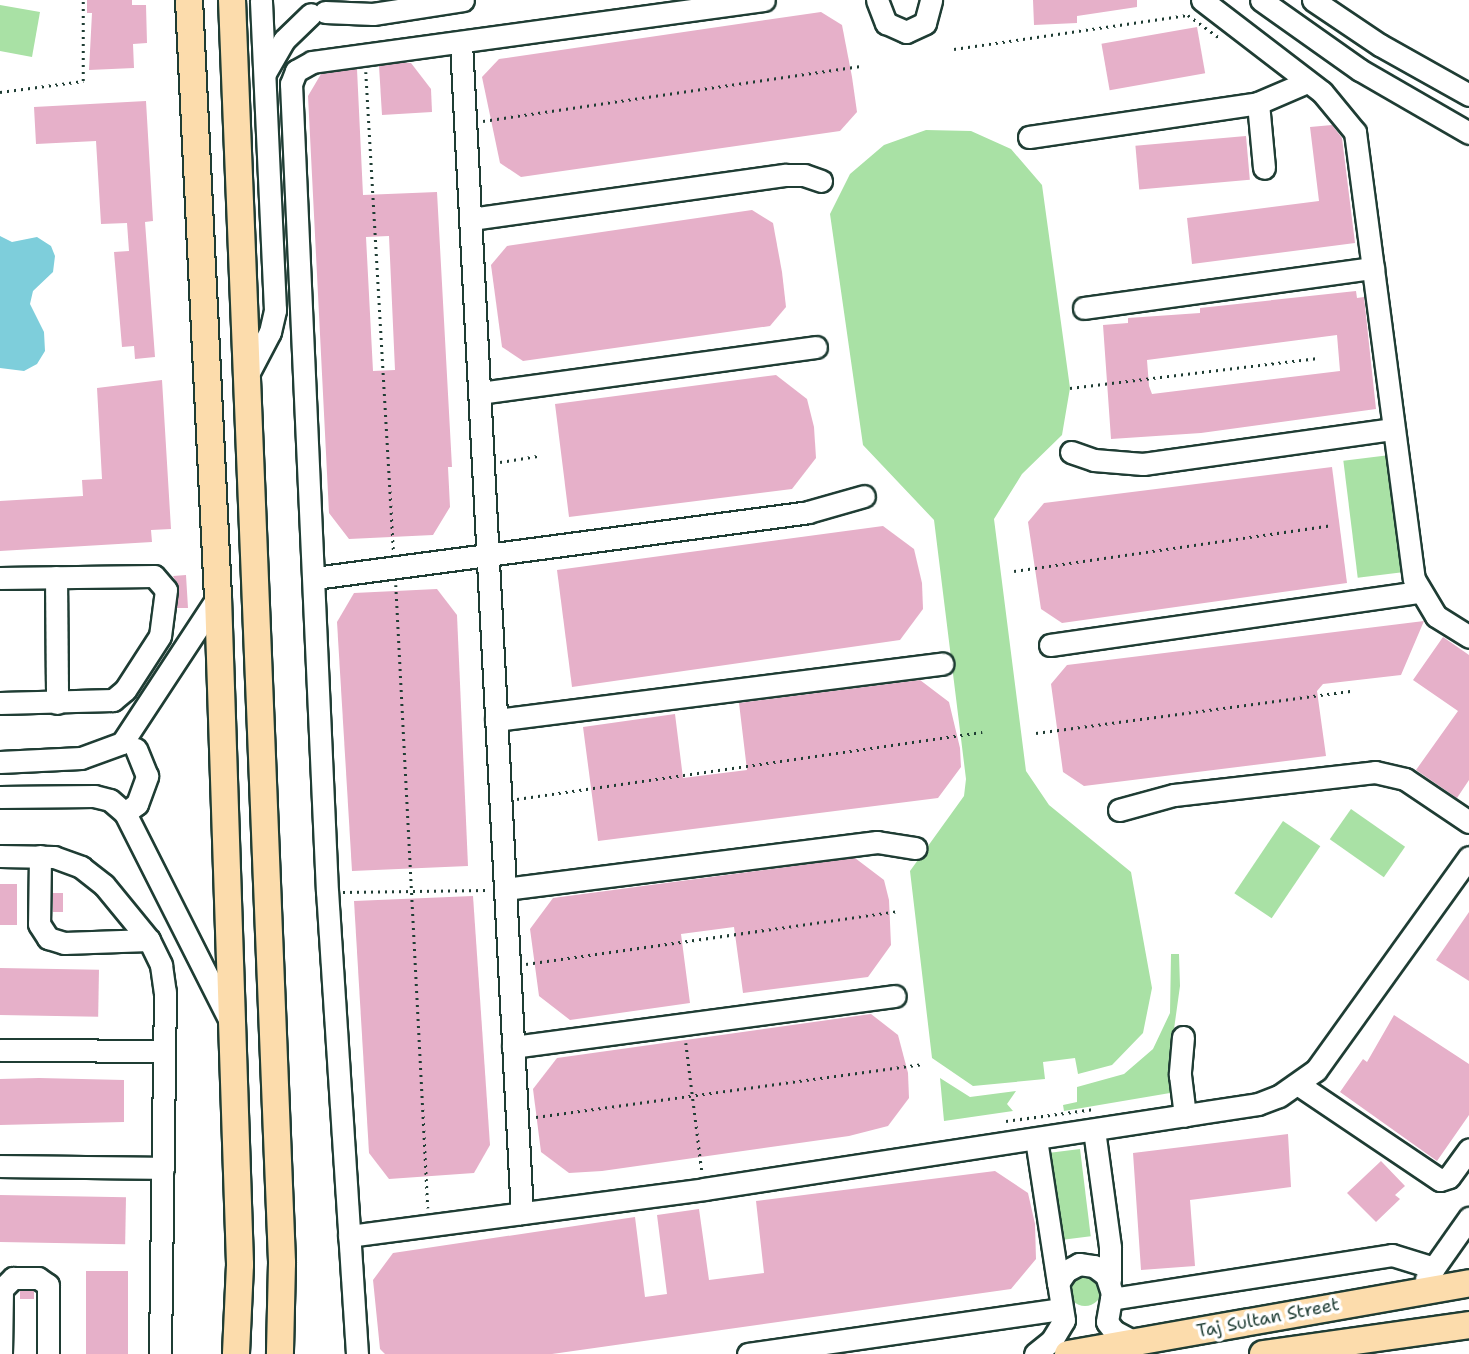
<!DOCTYPE html>
<html>
<head>
<meta charset="utf-8">
<style>
  body { margin:0 }
  #map { position:relative; width:1469px; height:1354px; overflow:hidden; background:#fff; font-family:"Shantell Sans",sans-serif }
  div>[style] { position:absolute }
  [style*='--x'] { left:calc(var(--x)*1px); top:calc(var(--y)*1px); width:calc(var(--w)*1px); rotate:calc(var(--a)*1deg) }
  .green>* { inset:0; background:#a9e1a5; transform-origin:0 0 }
  .round { border-radius:50% }
  .water>* { inset:0; background:#7ecedb }
  .building>* { inset:0; background:#e6b0c9; transform-origin:0 0 }
  .path>* { height:2.5px; margin-top:-1.25px; transform-origin:0; background:repeating-linear-gradient(90deg,#1f3d34 0 2px,transparent 0 7px) }
  .roads { filter:drop-shadow(2px 0 #1f3d34) drop-shadow(-2px 0 #1f3d34) drop-shadow(0 2px #1f3d34) drop-shadow(0 -2px #1f3d34) }
  .minor>* { height:21px; margin:-10.5px; padding:0 10.5px; transform-origin:10.5px; border-radius:10.5px; background:#fff }
  .major>* { height:26px; margin:-13px; padding:0 13px; transform-origin:13px; border-radius:13px; background:#fcdcac }
  span { translate:-50% -50%; white-space:nowrap; text-align:center; line-height:1.15; -webkit-text-stroke:7px #fff; paint-order:stroke }
  .street-label { font-size:18px; color:#1f3d34 }
</style>
</head>
<body>
<div id="map">
  <div class="green">
    <div style="clip-path:polygon(0 5px,40px 12px,32px 57px,0 51px)"></div>
    <div style="clip-path:polygon(926px 130px,971px 131px,1011px 149px,1042px 185px,1070px 388px,1062px 435px,1022px 474px,994px 519px,1026px 771px,1049px 805px,1131px 872px,1152px 988px,1143px 1033px,1112px 1065px,1078px 1074px,1075px 1058px,1043px 1062px,1045px 1079px,973px 1086px,932px 1058px,910px 871px,964px 796px,966px 779px,934px 520px,863px 445px,830px 214px,850px 174px,884px 145px)"></div>
    <div style="left:1390px;top:455px;width:118px;height:47px;rotate:83deg"></div>
    <div style="left:1351px;top:809px;width:66px;height:37px;rotate:35deg"></div>
    <div style="left:1283px;top:821px;width:45px;height:87px;rotate:34deg"></div>
    <div style="clip-path:polygon(1171px 954px,1179px 954px,1180px 986px,1170px 1058px,1170px 1093px,1064px 1111px,1063px 1105px,1077px 1102px,1077px 1087px,1124px 1074px,1153px 1049px,1170px 1013px)"></div>
    <div style="clip-path:polygon(940px 1078px,970px 1097px,1016px 1091px,1007px 1104px,1013px 1111px,944px 1121px)"></div>
    <div style="left:1080px;top:1149px;width:88px;height:30px;rotate:83deg"></div>
    <div class="round" style="left:1068px;top:1272px;width:34px;height:34px"></div>
  </div>
  <div class="water">
    <div style="clip-path:polygon(0 236px,12px 242px,37px 237px,51px 246px,55px 256px,53px 272px,33px 291px,30px 304px,44px 332px,45px 351px,37px 364px,24px 371px,0 368px)"></div>
  </div>
  <div class="building">
    <div style="clip-path:polygon(87px 0,132px 0,132px 5px,146px 5px,147px 43px,133px 44px,134px 68px,89px 70px,92px 13px,87px 13px)"></div>
    <div style="clip-path:polygon(1033px 0,1137px 0,1137px 7px,1077px 16px,1077px 23px,1034px 25px)"></div>
    <div style="clip-path:polygon(821px 12px,842px 25px,852px 77px,857px 112px,840px 131px,521px 177px,500px 163px,482px 77px,499px 59px)"></div>
    <div style="left:1197px;top:27px;width:47px;height:97px;rotate:80deg"></div>
    <div style="clip-path:polygon(399px 63px,411px 63px,431px 89px,432px 112px,382px 115px,379px 66px)"></div>
    <div style="clip-path:polygon(evenodd,357px 69px,363px 195px,437px 192px,452px 467px,448px 467px,450px 507px,433px 535px,349px 539px,329px 513px,308px 96px,321px 74px,357px 69px,389px 236px,395px 370px,373px 371px,366px 237px,389px 236px)"></div>
    <div style="clip-path:polygon(146px 101px,153px 221px,145px 222px,155px 357px,135px 359px,134px 346px,122px 347px,114px 252px,129px 251px,127px 223px,101px 224px,96px 141px,36px 144px,34px 107px)"></div>
    <div style="clip-path:polygon(1332px 125px,1342px 138px,1355px 243px,1192px 264px,1187px 218px,1319px 201px,1310px 127px)"></div>
    <div style="left:1246px;top:136px;width:44px;height:111px;rotate:85deg"></div>
    <div style="clip-path:polygon(752px 210px,773px 223px,782px 272px,786px 307px,770px 326px,523px 361px,502px 347px,491px 265px,507px 246px)"></div>
    <div style="clip-path:polygon(evenodd,1356px 291px,1357px 298px,1364px 297px,1376px 409px,1201px 433px,1111px 439px,1103px 325px,1128px 323px,1128px 318px,1200px 313px,1200px 308px,1356px 291px,1337px 335px,1340px 371px,1152px 394px,1149px 386px,1147px 360px,1337px 335px)"></div>
    <div style="clip-path:polygon(776px 375px,807px 399px,814px 427px,816px 458px,792px 489px,569px 517px,555px 404px)"></div>
    <div style="clip-path:polygon(162px 380px,171px 529px,151px 530px,152px 542px,0 551px,0 501px,83px 496px,82px 480px,102px 479px,97px 388px)"></div>
    <div style="clip-path:polygon(1332px 467px,1347px 583px,1062px 623px,1041px 609px,1028px 522px,1044px 503px)"></div>
    <div style="clip-path:polygon(883px 526px,914px 549px,922px 583px,923px 609px,900px 640px,572px 687px,557px 570px)"></div>
    <div style="clip-path:polygon(186px 575px,188px 608px,177px 608px,179px 587px,173px 576px)"></div>
    <div style="clip-path:polygon(437px 589px,457px 615px,468px 866px,352px 871px,337px 622px,354px 593px)"></div>
    <div style="clip-path:polygon(1424px 621px,1401px 675px,1323px 684px,1317px 691px,1326px 756px,1084px 786px,1063px 772px,1051px 684px,1067px 665px)"></div>
    <div style="clip-path:polygon(1443px 637px,1469px 655px,1469px 780px,1457px 798px,1416px 770px,1458px 711px,1413px 680px)"></div>
    <div style="clip-path:polygon(920px 680px,949px 702px,960px 748px,961px 767px,938px 798px,598px 841px,583px 727px,675px 714px,683px 778px,747px 770px,739px 703px)"></div>
    <div style="clip-path:polygon(855px 858px,884px 880px,889px 900px,891px 945px,868px 977px,743px 993px,734px 927px,681px 934px,690px 1003px,570px 1020px,539px 996px,530px 929px,553px 898px)"></div>
    <div style="left:0;top:884px;width:17px;height:41px"></div>
    <div style="left:53px;top:893px;width:10px;height:19px"></div>
    <div style="clip-path:polygon(473px 896px,490px 1145px,474px 1173px,389px 1179px,369px 1153px,354px 901px)"></div>
    <div style="clip-path:polygon(1469px 912px,1469px 981px,1436px 960px)"></div>
    <div style="left:0;top:968px;width:99px;height:47px;rotate:1deg"></div>
    <div style="clip-path:polygon(871px 1014px,898px 1035px,908px 1073px,909px 1098px,888px 1126px,849px 1136px,602px 1171px,569px 1173px,541px 1152px,533px 1089px,557px 1058px)"></div>
    <div style="clip-path:polygon(1394px 1015px,1469px 1064px,1469px 1115px,1437px 1161px,1340px 1092px,1363px 1059px,1367px 1062px)"></div>
    <div style="clip-path:polygon(39px 1078px,124px 1080px,124px 1122px,0 1125px,0 1079px)"></div>
    <div style="clip-path:polygon(1288px 1134px,1291px 1187px,1190px 1200px,1195px 1266px,1141px 1270px,1133px 1153px)"></div>
    <div style="clip-path:polygon(1381px 1161px,1405px 1186px,1395px 1195px,1400px 1199px,1376px 1222px,1347px 1193px)"></div>
    <div style="clip-path:polygon(995px 1171px,1028px 1193px,1035px 1224px,1036px 1259px,1011px 1289px,552px 1354px,385px 1354px,380px 1349px,373px 1280px,393px 1253px,635px 1217px,645px 1297px,667px 1294px,657px 1215px,699px 1209px,709px 1280px,764px 1273px,756px 1201px)"></div>
    <div style="left:0;top:1195px;width:126px;height:47px;rotate:1deg"></div>
    <div style="left:86px;top:1271px;width:42px;height:83px"></div>
    <div style="left:20px;top:1291px;width:14px;height:8px"></div>
  </div>
  <div class="path">
    <div style="--x:954;--y:49;--w:236;--a:-8.3"></div>
    <div style="--x:1188;--y:15;--w:41;--a:36"></div>
    <div style="--x:366;--y:72;--w:480;--a:86.7"></div>
    <div style="--x:0;--y:92;--w:84;--a:-7.5"></div>
    <div style="--x:83;--y:81;--w:81;--a:-90"></div>
    <div style="--x:483;--y:121;--w:380;--a:-8.3"></div>
    <div style="--x:1070;--y:388;--w:250;--a:-6.9"></div>
    <div style="--x:500;--y:462;--w:38;--a:-9"></div>
    <div style="--x:1014;--y:571;--w:322;--a:-8.2"></div>
    <div style="--x:396;--y:585;--w:624;--a:87.06"></div>
    <div style="--x:1036;--y:733;--w:317;--a:-7.6"></div>
    <div style="--x:517;--y:799;--w:470;--a:-8.2"></div>
    <div style="--x:343;--y:892;--w:144;--a:-0.8"></div>
    <div style="--x:526;--y:964;--w:377;--a:-8.1"></div>
    <div style="--x:686;--y:1043;--w:130;--a:82.9"></div>
    <div style="--x:536;--y:1117;--w:389;--a:-7.8"></div>
    <div style="--x:1006;--y:1121;--w:89;--a:-7.8"></div>
  </div>
  <div class="roads">
    <div class="minor">
      <div style="--x:877;--y:0;--w:25;--a:69"></div>
      <div style="--x:886;--y:23;--w:22;--a:24"></div>
      <div style="--x:906;--y:32;--w:21;--a:-25"></div>
      <div style="--x:925;--y:23;--w:24;--a:-75"></div>
      <div style="--x:1202;--y:0;--w:151;--a:37.5"></div>
      <div style="--x:1322;--y:92;--w:52;--a:50.5"></div>
      <div style="--x:1355;--y:132;--w:451;--a:82.5"></div>
      <div style="--x:1414;--y:579;--w:43;--a:59.3"></div>
      <div style="--x:1436;--y:616;--w:39;--a:32"></div>
      <div style="--x:1261;--y:0;--w:121;--a:35.3"></div>
      <div style="--x:1360;--y:70;--w:126;--a:30"></div>
      <div style="--x:1313;--y:0;--w:81;--a:33.9"></div>
      <div style="--x:1380;--y:45;--w:102;--a:29.3"></div>
      <div style="--x:325;--y:12;--w:48;--a:2.4"></div>
      <div style="--x:373;--y:14;--w:91;--a:-8.8"></div>
      <div style="--x:461;--y:43;--w:1172;--a:87.02"></div>
      <div style="--x:265;--y:73;--w:38;--a:-60"></div>
      <div style="--x:284;--y:40;--w:37;--a:-44"></div>
      <div style="--x:1258;--y:103;--w:65;--a:84.7"></div>
      <div style="--x:1029;--y:137;--w:232;--a:-8.4"></div>
      <div style="--x:1258;--y:103;--w:53;--a:-23.2"></div>
      <div style="--x:471;--y:219;--w:318;--a:-8"></div>
      <div style="--x:786;--y:175;--w:18;--a:0"></div>
      <div style="--x:804;--y:175;--w:18;--a:19"></div>
      <div style="--x:1084;--y:308;--w:292;--a:-7.9"></div>
      <div style="--x:250;--y:370;--w:43;--a:-62.2"></div>
      <div style="--x:270;--y:332;--w:23;--a:-77"></div>
      <div style="--x:275;--y:310;--w:310;--a:-92.6"></div>
      <div style="--x:480;--y:393;--w:339;--a:-7.8"></div>
      <div style="--x:1071;--y:452;--w:24;--a:19"></div>
      <div style="--x:1094;--y:460;--w:49;--a:4.7"></div>
      <div style="--x:1143;--y:464;--w:251;--a:-8"></div>
      <div style="--x:56;--y:577;--w:126;--a:89.5"></div>
      <div style="--x:0;--y:578;--w:154;--a:-0.7"></div>
      <div style="--x:154;--y:576;--w:18;--a:49"></div>
      <div style="--x:166;--y:590;--w:46;--a:97.4"></div>
      <div style="--x:160;--y:636;--w:64;--a:122.9"></div>
      <div style="--x:125;--y:690;--w:16;--a:140"></div>
      <div style="--x:113;--y:700;--w:113;--a:178.5"></div>
      <div style="--x:315;--y:578;--w:497;--a:-7.6"></div>
      <div style="--x:808;--y:512;--w:58;--a:-15.9"></div>
      <div style="--x:1050;--y:645;--w:373;--a:-8.2"></div>
      <div style="--x:496;--y:720;--w:450;--a:-7.2"></div>
      <div style="--x:0;--y:762;--w:81;--a:-2.8"></div>
      <div style="--x:81;--y:758;--w:44;--a:-20.1"></div>
      <div style="--x:122;--y:743;--w:175;--a:-56.7"></div>
      <div style="--x:0;--y:797;--w:94;--a:-0.6"></div>
      <div style="--x:94;--y:796;--w:16;--a:14"></div>
      <div style="--x:110;--y:800;--w:20;--a:41"></div>
      <div style="--x:125;--y:813;--w:233;--a:63.2"></div>
      <div style="--x:1119;--y:810;--w:57;--a:-15.3"></div>
      <div style="--x:1174;--y:795;--w:202;--a:-6.5"></div>
      <div style="--x:1375;--y:772;--w:31;--a:13"></div>
      <div style="--x:1405;--y:779;--w:77;--a:33.9"></div>
      <div style="--x:125;--y:813;--w:15;--a:-37"></div>
      <div style="--x:137;--y:804;--w:30;--a:-70"></div>
      <div style="--x:147;--y:776;--w:29;--a:-112"></div>
      <div style="--x:0;--y:856;--w:54;--a:1.1"></div>
      <div style="--x:54;--y:857;--w:29;--a:20"></div>
      <div style="--x:81;--y:867;--w:29;--a:38"></div>
      <div style="--x:104;--y:885;--w:71;--a:50.7"></div>
      <div style="--x:149;--y:940;--w:28;--a:64"></div>
      <div style="--x:161;--y:965;--w:27;--a:82"></div>
      <div style="--x:165;--y:992;--w:362;--a:90.8"></div>
      <div style="--x:40;--y:856;--w:68;--a:90.8"></div>
      <div style="--x:39;--y:924;--w:17;--a:57"></div>
      <div style="--x:48;--y:938;--w:17;--a:17"></div>
      <div style="--x:64;--y:943;--w:85;--a:-2"></div>
      <div style="--x:505;--y:889;--w:375;--a:-7.2"></div>
      <div style="--x:877;--y:842;--w:39;--a:9"></div>
      <div style="--x:1183;--y:1037;--w:38;--a:95"></div>
      <div style="--x:1180;--y:1075;--w:41;--a:83"></div>
      <div style="--x:513;--y:1047;--w:385;--a:-7.6"></div>
      <div style="--x:0;--y:1050;--w:164;--a:0.3"></div>
      <div style="--x:1299;--y:1085;--w:170;--a:34"></div>
      <div style="--x:1440;--y:1180;--w:9;--a:-18"></div>
      <div style="--x:1449;--y:1177;--w:34;--a:-54"></div>
      <div style="--x:1094;--y:1130;--w:118;--a:82.2"></div>
      <div style="--x:1110;--y:1247;--w:33;--a:90"></div>
      <div style="--x:1036;--y:1139;--w:146;--a:81.3"></div>
      <div style="--x:0;--y:1166;--w:163;--a:0.7"></div>
      <div style="--x:349;--y:1236;--w:358;--a:-7.5"></div>
      <div style="--x:704;--y:1189;--w:560;--a:-8.72"></div>
      <div style="--x:1258;--y:1104;--w:22;--a:-21"></div>
      <div style="--x:1279;--y:1096;--w:45;--a:-35.1"></div>
      <div style="--x:1316;--y:1070;--w:262;--a:-54.3"></div>
      <div style="--x:1426;--y:1279;--w:75;--a:-54.8"></div>
      <div style="--x:1111;--y:1299;--w:284;--a:-8.9"></div>
      <div style="--x:1392;--y:1255;--w:44;--a:17.2"></div>
      <div style="--x:1;--y:1354;--w:65;--a:-89.1"></div>
      <div style="--x:2;--y:1289;--w:16;--a:-45"></div>
      <div style="--x:13;--y:1278;--w:25;--a:0"></div>
      <div style="--x:38;--y:1278;--w:12;--a:35"></div>
      <div style="--x:48;--y:1285;--w:69;--a:90"></div>
      <div style="--x:357;--y:1354;--w:463;--a:-93.7"></div>
      <div style="--x:327;--y:892;--w:809;--a:-92.55"></div>
      <div style="--x:291;--y:84;--w:14;--a:-69"></div>
      <div style="--x:296;--y:71;--w:18;--a:-29"></div>
      <div style="--x:312;--y:62;--w:456;--a:-7.8"></div>
      <div style="--x:748;--y:1354;--w:317;--a:-8.2"></div>
      <div style="--x:1035;--y:1354;--w:22;--a:-39"></div>
      <div style="--x:1052;--y:1340;--w:23;--a:-59"></div>
      <div style="--x:1064;--y:1320;--w:37;--a:-99"></div>
      <div style="--x:1058;--y:1283;--w:14;--a:-56"></div>
      <div style="--x:1066;--y:1271;--w:15;--a:-28"></div>
      <div style="--x:1079;--y:1264;--w:15;--a:8"></div>
      <div style="--x:1094;--y:1266;--w:15;--a:37"></div>
      <div style="--x:1106;--y:1275;--w:19;--a:72"></div>
      <div style="--x:1112;--y:1293;--w:29;--a:100"></div>
      <div style="--x:1107;--y:1322;--w:11;--a:52"></div>
      <div style="--x:1114;--y:1331;--w:26;--a:28"></div>
    </div>
    <div class="major">
      <div style="--x:189;--y:0;--w:598;--a:87.22"></div>
      <div style="--x:218;--y:597;--w:668;--a:88.11"></div>
      <div style="--x:240;--y:1265;--w:89;--a:92.6"></div>
      <div style="--x:232;--y:0;--w:1264;--a:87.73"></div>
      <div style="--x:282;--y:1263;--w:91;--a:91.3"></div>
      <div style="--x:1068;--y:1354;--w:407;--a:-10"></div>
      <div style="--x:1263;--y:1354;--w:208;--a:-8"></div>
    </div>
  </div>
  <div class="street-label">
    <span style="left:1268px;top:1318px;rotate:-11deg">Taj Sultan Street</span>
  </div>
</div>
</body>
</html>
